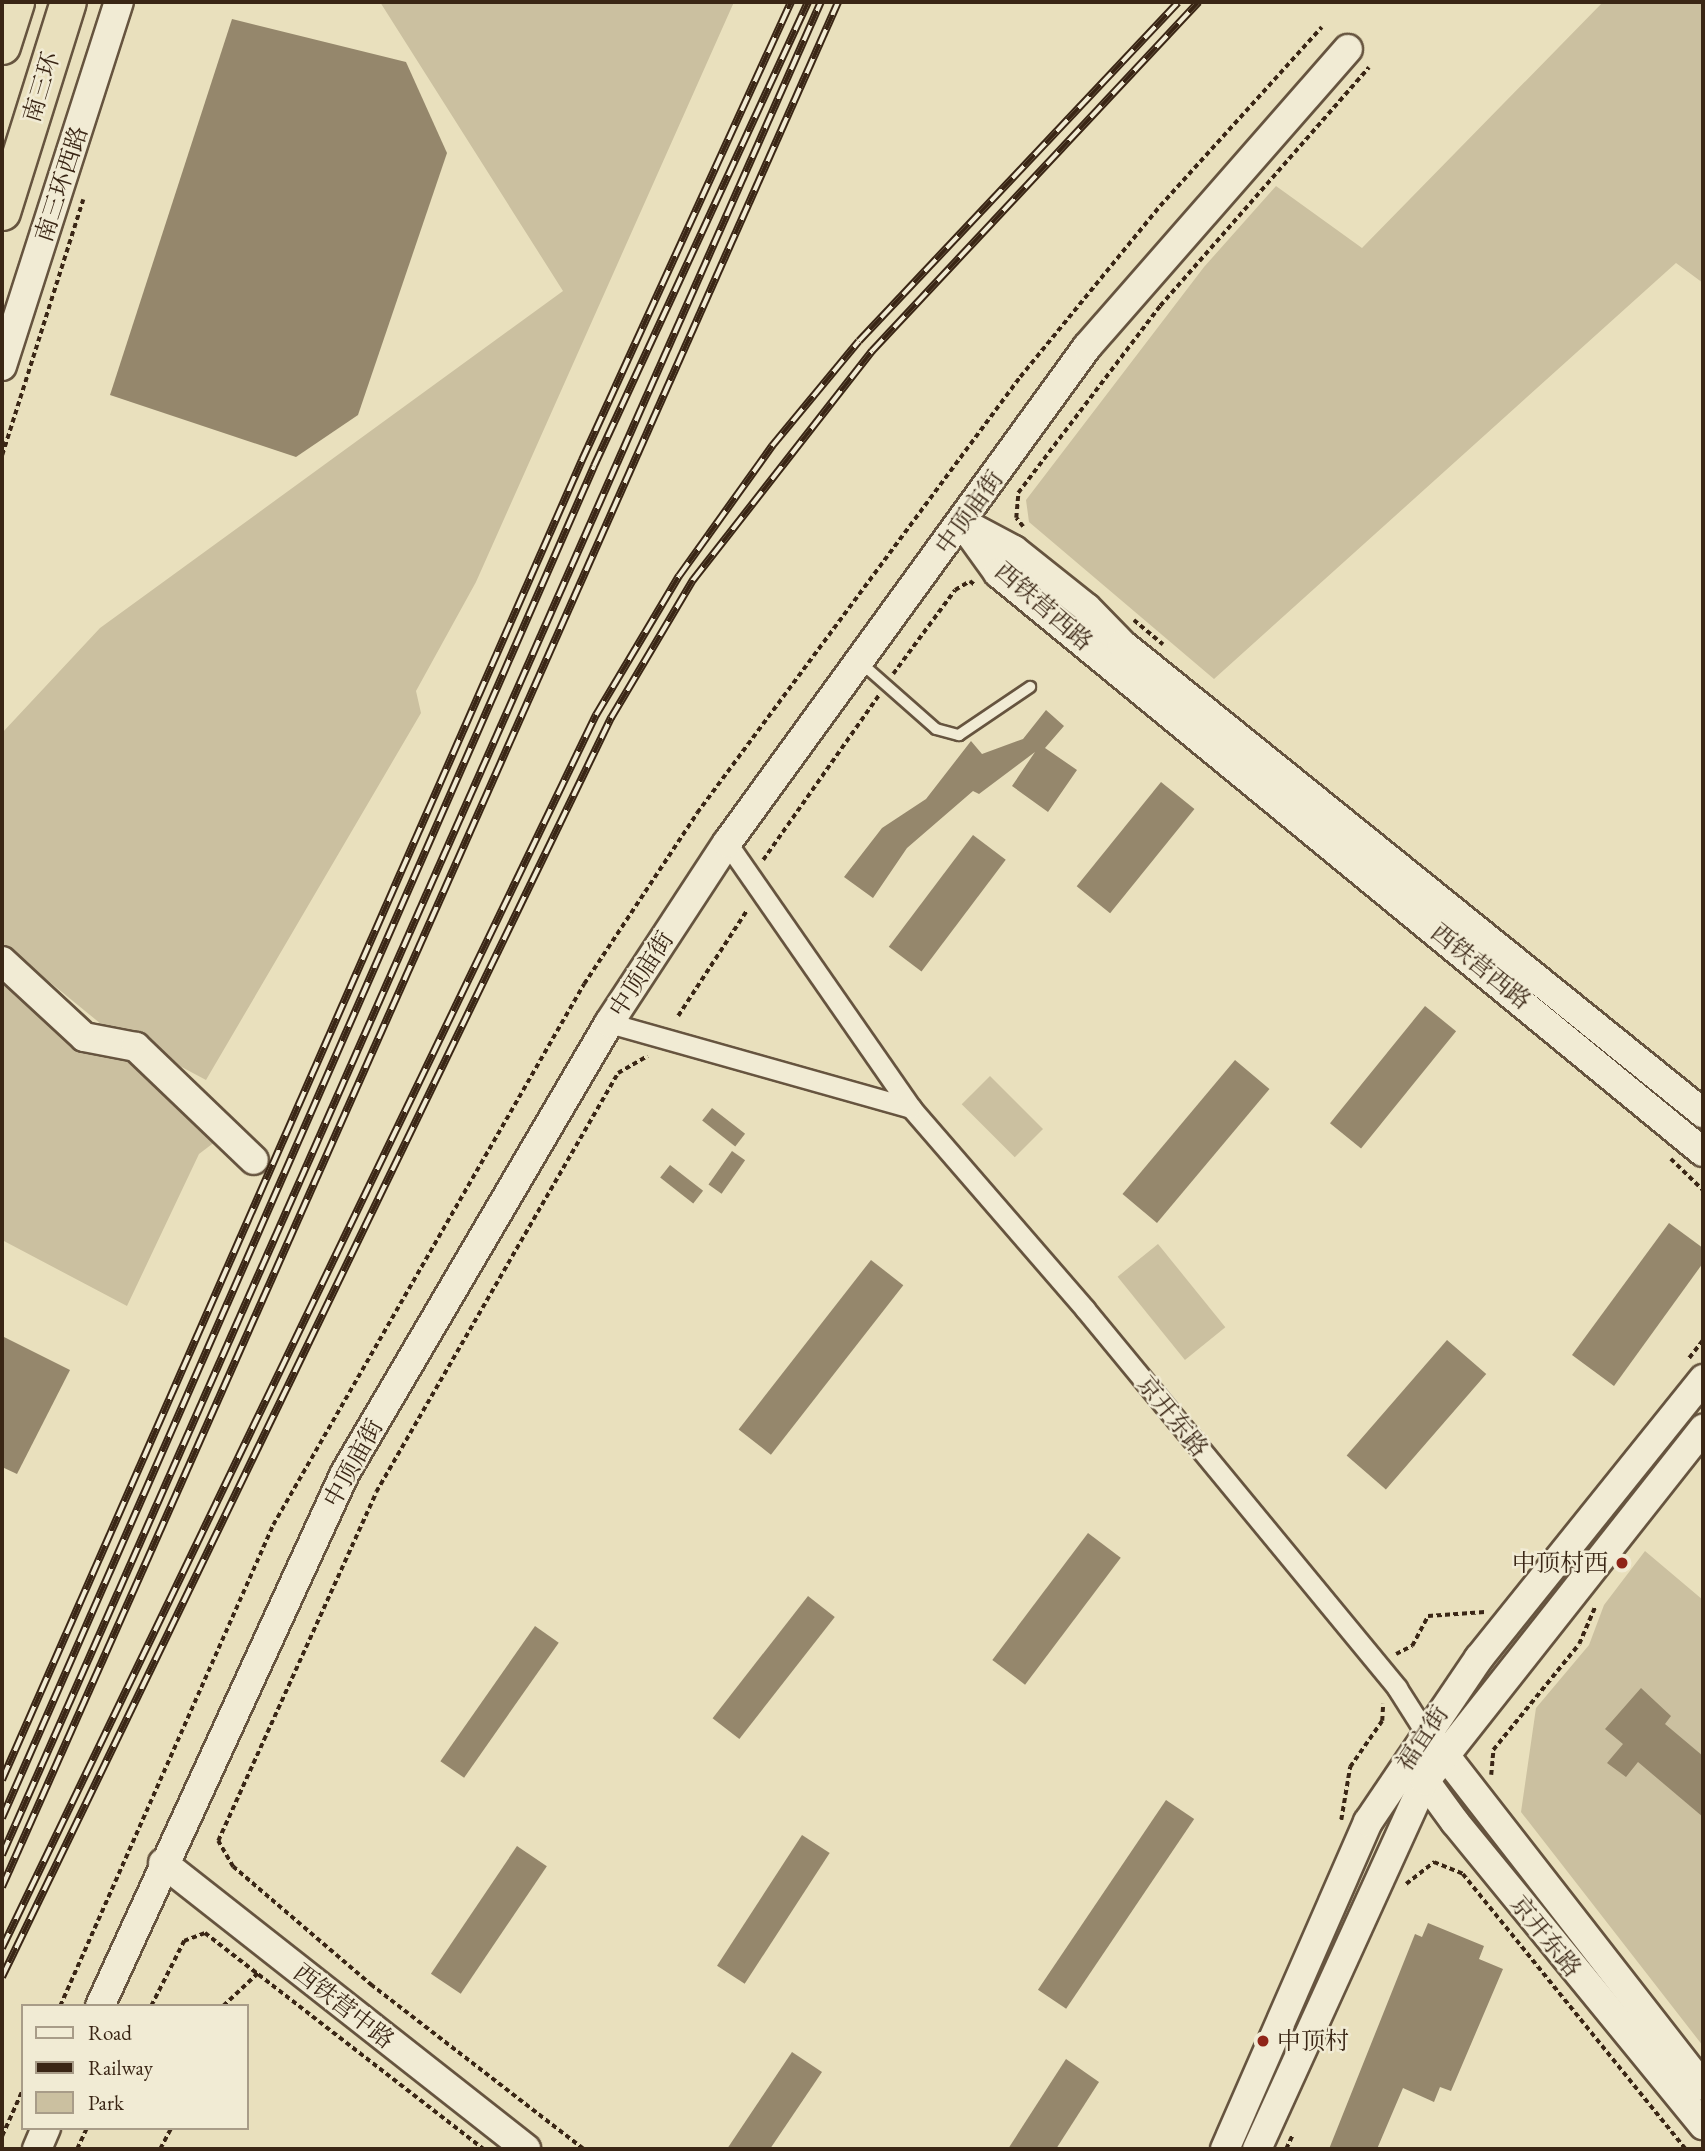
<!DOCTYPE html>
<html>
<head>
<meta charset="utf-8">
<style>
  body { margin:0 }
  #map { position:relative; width:1705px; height:2151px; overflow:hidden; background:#e9e0bd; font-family:"EB Garamond","Noto Serif SC",serif }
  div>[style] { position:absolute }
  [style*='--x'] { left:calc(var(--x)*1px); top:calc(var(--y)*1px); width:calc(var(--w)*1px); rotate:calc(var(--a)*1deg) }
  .green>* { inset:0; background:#cbc0a0; transform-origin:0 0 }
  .building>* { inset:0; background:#95876c; transform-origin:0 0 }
  .path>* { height:3.5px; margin-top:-1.75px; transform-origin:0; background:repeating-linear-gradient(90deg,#3a2615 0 5px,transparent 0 8.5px) }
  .roads { filter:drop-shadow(2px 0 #66543f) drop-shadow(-2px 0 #66543f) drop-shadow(0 2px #66543f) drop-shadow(0 -2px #66543f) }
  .lane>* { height:10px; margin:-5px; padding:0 5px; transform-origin:5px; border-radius:5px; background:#f1ebd4 }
  .street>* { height:19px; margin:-9.5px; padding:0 9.5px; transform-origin:9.5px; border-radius:9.5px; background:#f1ebd4 }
  .secondary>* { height:28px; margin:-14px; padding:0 14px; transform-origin:14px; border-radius:14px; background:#f1ebd4 }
  .highway>* { height:35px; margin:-17.5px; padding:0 17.5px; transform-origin:17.5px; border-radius:17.5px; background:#e9e0bd }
  .rail>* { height:8px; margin-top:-4px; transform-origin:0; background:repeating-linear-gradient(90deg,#f1ebd4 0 16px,#3a2615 0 32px); box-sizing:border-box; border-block:2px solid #3a2615 }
  .dots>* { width:19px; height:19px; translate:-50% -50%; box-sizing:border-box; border:4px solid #f1ebd4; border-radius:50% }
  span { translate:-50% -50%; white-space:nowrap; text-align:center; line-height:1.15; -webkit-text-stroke:5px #f1ebd4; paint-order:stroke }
  .street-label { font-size:24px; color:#3a2615 }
  .poi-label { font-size:24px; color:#3a2615 }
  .right { translate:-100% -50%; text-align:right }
  .left { translate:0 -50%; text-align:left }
  .frame { position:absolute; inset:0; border:4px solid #3a2615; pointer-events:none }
  .legend { position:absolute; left:21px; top:2004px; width:228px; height:126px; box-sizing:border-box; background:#f1ebd4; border:2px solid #a89c88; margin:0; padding:9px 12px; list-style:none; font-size:21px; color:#3a2615 }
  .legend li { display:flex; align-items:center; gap:14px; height:35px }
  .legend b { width:35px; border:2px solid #a89c88 }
</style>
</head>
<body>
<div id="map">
  <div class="green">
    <div style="clip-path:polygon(380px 2px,734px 2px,476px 582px,416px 691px,421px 713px,206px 1080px,101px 1024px,2px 943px,2px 733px,100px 628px,563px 291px)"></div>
    <div style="clip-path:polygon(1603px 2px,1703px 2px,1703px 283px,1676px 263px,1214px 679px,1029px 522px,1026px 500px,1204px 267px,1276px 186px,1362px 248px)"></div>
    <div style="clip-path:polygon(2px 974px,134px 1055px,220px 1138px,199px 1154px,127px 1306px,2px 1240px)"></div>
    <div style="left:990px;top:1076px;width:75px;height:40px;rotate:45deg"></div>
    <div style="left:1158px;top:1244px;width:107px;height:52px;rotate:51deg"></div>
    <div style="clip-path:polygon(1645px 1551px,1703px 1600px,1703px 2046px,1521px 1812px,1536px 1708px,1589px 1645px,1604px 1605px)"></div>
  </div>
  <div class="building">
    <div style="clip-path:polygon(232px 19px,406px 62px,447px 153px,358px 415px,296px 457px,110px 395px)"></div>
    <div style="clip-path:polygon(1046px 710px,1064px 726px,1045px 748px,1077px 770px,1048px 812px,1012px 786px,1035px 752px,979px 794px,973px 791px,907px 848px,873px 898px,844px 877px,882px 828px,926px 799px,971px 741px,982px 754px,1023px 739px)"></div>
    <div style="left:1161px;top:782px;width:43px;height:134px;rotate:39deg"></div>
    <div style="left:973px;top:835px;width:41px;height:140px;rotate:37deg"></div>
    <div style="left:1425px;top:1006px;width:40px;height:151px;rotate:39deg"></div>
    <div style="left:1235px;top:1060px;width:45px;height:175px;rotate:40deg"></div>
    <div style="left:712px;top:1108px;width:42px;height:16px;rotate:38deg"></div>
    <div style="left:732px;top:1151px;width:16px;height:41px;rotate:35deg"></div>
    <div style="left:670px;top:1165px;width:42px;height:16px;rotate:38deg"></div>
    <div style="clip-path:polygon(1669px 1223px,1703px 1248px,1703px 1263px,1614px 1386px,1572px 1355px)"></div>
    <div style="left:871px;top:1260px;width:41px;height:215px;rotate:38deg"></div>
    <div style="clip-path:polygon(2px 1336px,70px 1370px,17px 1474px,2px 1467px)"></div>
    <div style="left:1447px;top:1340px;width:52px;height:153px;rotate:41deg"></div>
    <div style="left:1088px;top:1533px;width:41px;height:159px;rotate:37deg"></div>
    <div style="left:808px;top:1596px;width:34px;height:155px;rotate:38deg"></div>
    <div style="left:535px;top:1626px;width:29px;height:165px;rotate:35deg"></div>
    <div style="clip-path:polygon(1641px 1688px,1671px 1716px,1665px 1724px,1703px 1756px,1703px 1817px,1638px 1762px,1626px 1777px,1607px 1763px,1623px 1744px,1605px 1729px)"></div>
    <div style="left:1166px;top:1800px;width:34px;height:229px;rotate:34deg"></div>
    <div style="left:802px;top:1835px;width:33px;height:156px;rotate:33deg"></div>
    <div style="left:517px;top:1846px;width:36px;height:154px;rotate:34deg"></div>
    <div style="clip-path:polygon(1428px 1923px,1484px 1946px,1479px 1959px,1503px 1969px,1451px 2091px,1440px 2087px,1434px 2102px,1403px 2088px,1377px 2149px,1329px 2149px,1415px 1934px,1422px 1937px)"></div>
    <div style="clip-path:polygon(792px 2052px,822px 2072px,770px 2149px,727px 2149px)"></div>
    <div style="clip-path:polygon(1066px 2059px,1099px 2082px,1056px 2149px,1008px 2149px)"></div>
  </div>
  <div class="path">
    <div style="--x:2;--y:455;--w:268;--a:-72.4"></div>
    <div style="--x:1023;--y:527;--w:11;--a:-128"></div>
    <div style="--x:1016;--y:518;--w:25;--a:-85"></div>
    <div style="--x:1018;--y:493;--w:235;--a:-52.8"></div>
    <div style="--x:1160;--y:306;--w:317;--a:-48.8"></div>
    <div style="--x:1134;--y:620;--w:38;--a:40"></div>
    <div style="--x:893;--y:674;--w:104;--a:-53.6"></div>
    <div style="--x:955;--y:590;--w:17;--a:-31"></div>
    <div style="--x:970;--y:581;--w:6;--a:39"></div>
    <div style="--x:763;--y:860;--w:202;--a:-54.9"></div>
    <div style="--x:678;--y:1016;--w:126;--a:-56.9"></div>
    <div style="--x:1671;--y:1159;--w:45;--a:44.1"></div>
    <div style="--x:1689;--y:1358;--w:23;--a:-52"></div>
    <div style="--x:1396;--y:1654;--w:18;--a:-27"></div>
    <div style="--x:1412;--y:1646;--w:34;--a:-62"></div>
    <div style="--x:1428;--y:1616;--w:57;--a:-4"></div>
    <div style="--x:1491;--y:1775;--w:25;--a:-85"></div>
    <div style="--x:1493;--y:1750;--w:136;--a:-50.9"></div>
    <div style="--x:1579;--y:1644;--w:40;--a:-66.6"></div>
    <div style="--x:1341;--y:1820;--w:54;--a:-80.4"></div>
    <div style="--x:1350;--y:1767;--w:56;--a:-55.2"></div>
    <div style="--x:1382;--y:1721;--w:17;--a:-87"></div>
    <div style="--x:1406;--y:1884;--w:36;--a:-38"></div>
    <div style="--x:1434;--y:1862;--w:31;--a:22"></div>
    <div style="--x:1463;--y:1874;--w:354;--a:51"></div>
    <div style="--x:60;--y:2006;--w:526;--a:-66.11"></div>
    <div style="--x:273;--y:1525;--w:624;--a:-60.11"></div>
    <div style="--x:584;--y:984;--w:205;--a:-56.5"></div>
    <div style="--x:697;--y:813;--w:543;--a:-53.47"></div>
    <div style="--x:1020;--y:377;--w:221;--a:-50.7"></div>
    <div style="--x:1160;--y:206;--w:241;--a:-47.9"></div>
    <div style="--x:151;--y:2006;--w:73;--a:-63.1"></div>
    <div style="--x:184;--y:1941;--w:22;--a:-21"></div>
    <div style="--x:205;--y:1933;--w:352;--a:37.8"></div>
    <div style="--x:223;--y:2006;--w:48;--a:-43.3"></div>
    <div style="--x:2;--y:2136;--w:51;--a:-65.9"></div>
    <div style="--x:77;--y:2149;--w:23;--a:-65"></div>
    <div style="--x:160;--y:2149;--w:24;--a:-62"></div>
    <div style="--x:583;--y:2149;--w:267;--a:-142.3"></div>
    <div style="--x:372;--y:1986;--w:183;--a:-139.4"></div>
    <div style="--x:233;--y:1867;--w:30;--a:-120"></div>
    <div style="--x:218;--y:1841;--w:383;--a:-65.6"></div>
    <div style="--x:376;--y:1492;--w:484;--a:-60"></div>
    <div style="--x:618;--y:1073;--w:34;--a:-30"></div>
    <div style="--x:1286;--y:2149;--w:14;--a:-65"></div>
  </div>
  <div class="roads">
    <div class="lane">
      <div style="--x:860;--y:662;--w:101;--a:41.4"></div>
      <div style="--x:936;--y:729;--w:24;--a:15"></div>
      <div style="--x:959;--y:735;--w:86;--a:-34.1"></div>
    </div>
    <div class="street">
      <div style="--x:727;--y:843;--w:323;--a:55.2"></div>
      <div style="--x:911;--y:1108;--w:266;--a:49.1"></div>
      <div style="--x:1085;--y:1309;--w:491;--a:50.5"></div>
      <div style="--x:1397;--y:1688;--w:52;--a:57.5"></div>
      <div style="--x:609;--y:1023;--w:314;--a:15.7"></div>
    </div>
    <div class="secondary">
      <div style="--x:2;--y:366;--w:382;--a:-72.2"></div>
      <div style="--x:962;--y:523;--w:62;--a:54.2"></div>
      <div style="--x:998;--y:573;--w:912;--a:39.4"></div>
      <div style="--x:971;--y:527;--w:49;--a:28.1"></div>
      <div style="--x:1014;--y:550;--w:93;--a:38.5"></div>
      <div style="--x:1087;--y:608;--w:50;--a:45.8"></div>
      <div style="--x:1122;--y:644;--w:747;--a:38.91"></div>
      <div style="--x:2;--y:961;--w:112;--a:42.8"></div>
      <div style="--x:84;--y:1037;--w:53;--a:10.9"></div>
      <div style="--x:136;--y:1047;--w:163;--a:43.8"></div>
      <div style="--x:1434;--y:1741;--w:437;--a:52.1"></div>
      <div style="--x:1425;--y:1765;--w:16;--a:90"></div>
      <div style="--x:1425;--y:1781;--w:51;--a:53.8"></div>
      <div style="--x:1455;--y:1822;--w:392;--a:50.7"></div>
      <div style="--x:163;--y:1863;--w:462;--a:38.2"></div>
      <div style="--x:100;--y:2006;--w:587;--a:-65.31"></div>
      <div style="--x:345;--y:1473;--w:522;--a:-59.6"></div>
      <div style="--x:609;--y:1023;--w:215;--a:-56.8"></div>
      <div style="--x:727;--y:843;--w:613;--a:-54.03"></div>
      <div style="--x:1087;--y:347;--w:396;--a:-48.8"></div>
      <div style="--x:37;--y:2149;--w:23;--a:-67"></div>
      <div style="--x:1225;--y:2149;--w:357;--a:-66.4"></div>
      <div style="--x:1368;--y:1822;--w:198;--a:-55.9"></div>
      <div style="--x:1479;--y:1658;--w:358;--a:-51.2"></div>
      <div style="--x:1257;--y:2149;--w:405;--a:-65.5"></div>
      <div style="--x:1425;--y:1781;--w:449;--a:-51.7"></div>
    </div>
    <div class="highway">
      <div style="--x:2;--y:46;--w:46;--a:-72.3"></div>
      <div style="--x:2;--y:212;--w:220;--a:-72.6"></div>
    </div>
  </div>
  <div class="rail">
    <div style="--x:2;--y:1780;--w:1442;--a:-66.28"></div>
    <div style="--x:582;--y:460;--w:503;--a:-65.47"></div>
    <div style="--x:2;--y:1818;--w:1476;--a:-66.35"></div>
    <div style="--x:594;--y:466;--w:511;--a:-65.24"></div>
    <div style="--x:2;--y:1855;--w:2026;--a:-66.16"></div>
    <div style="--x:2;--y:1887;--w:2062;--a:-66.08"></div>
    <div style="--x:2;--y:1948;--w:1369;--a:-64.28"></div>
    <div style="--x:596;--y:715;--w:162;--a:-59.2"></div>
    <div style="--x:679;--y:576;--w:160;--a:-54.4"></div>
    <div style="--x:772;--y:446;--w:136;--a:-50.4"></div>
    <div style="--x:859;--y:341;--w:465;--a:-46.7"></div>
    <div style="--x:2;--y:1977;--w:1399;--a:-64.19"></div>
    <div style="--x:611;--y:718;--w:161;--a:-59.3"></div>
    <div style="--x:693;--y:580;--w:291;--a:-52"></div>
    <div style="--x:872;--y:351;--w:478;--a:-46.9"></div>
  </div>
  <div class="dots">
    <div style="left:1622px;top:1563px;background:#8f2418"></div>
    <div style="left:1263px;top:2041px;background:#8f2418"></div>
  </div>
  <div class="street-label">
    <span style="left:41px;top:87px;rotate:-73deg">南三环</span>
    <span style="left:61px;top:184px;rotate:-72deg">南三环西路</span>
    <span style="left:969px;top:512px;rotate:-54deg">中顶庙街</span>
    <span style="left:1044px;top:606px;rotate:41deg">西铁营西路</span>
    <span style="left:1481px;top:966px;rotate:39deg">西铁营西路</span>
    <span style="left:641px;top:974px;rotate:-57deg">中顶庙街</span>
    <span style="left:1173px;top:1416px;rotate:51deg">京开东路</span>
    <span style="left:353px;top:1463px;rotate:-61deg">中顶庙街</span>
    <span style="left:1422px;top:1738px;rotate:-56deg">福宜街</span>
    <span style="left:1546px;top:1936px;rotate:51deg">京开东路</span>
    <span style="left:344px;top:2006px;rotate:38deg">西铁营中路</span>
  </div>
  <div class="poi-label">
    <span class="right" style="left:1608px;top:1563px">中顶村西</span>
    <span class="left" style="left:1277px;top:2041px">中顶村</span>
  </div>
  <div class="frame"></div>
  <ul class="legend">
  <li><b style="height:9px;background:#f1ebd4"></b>Road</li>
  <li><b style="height:9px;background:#3a2615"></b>Railway</li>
  <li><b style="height:19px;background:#cbc0a0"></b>Park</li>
  </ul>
</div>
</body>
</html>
